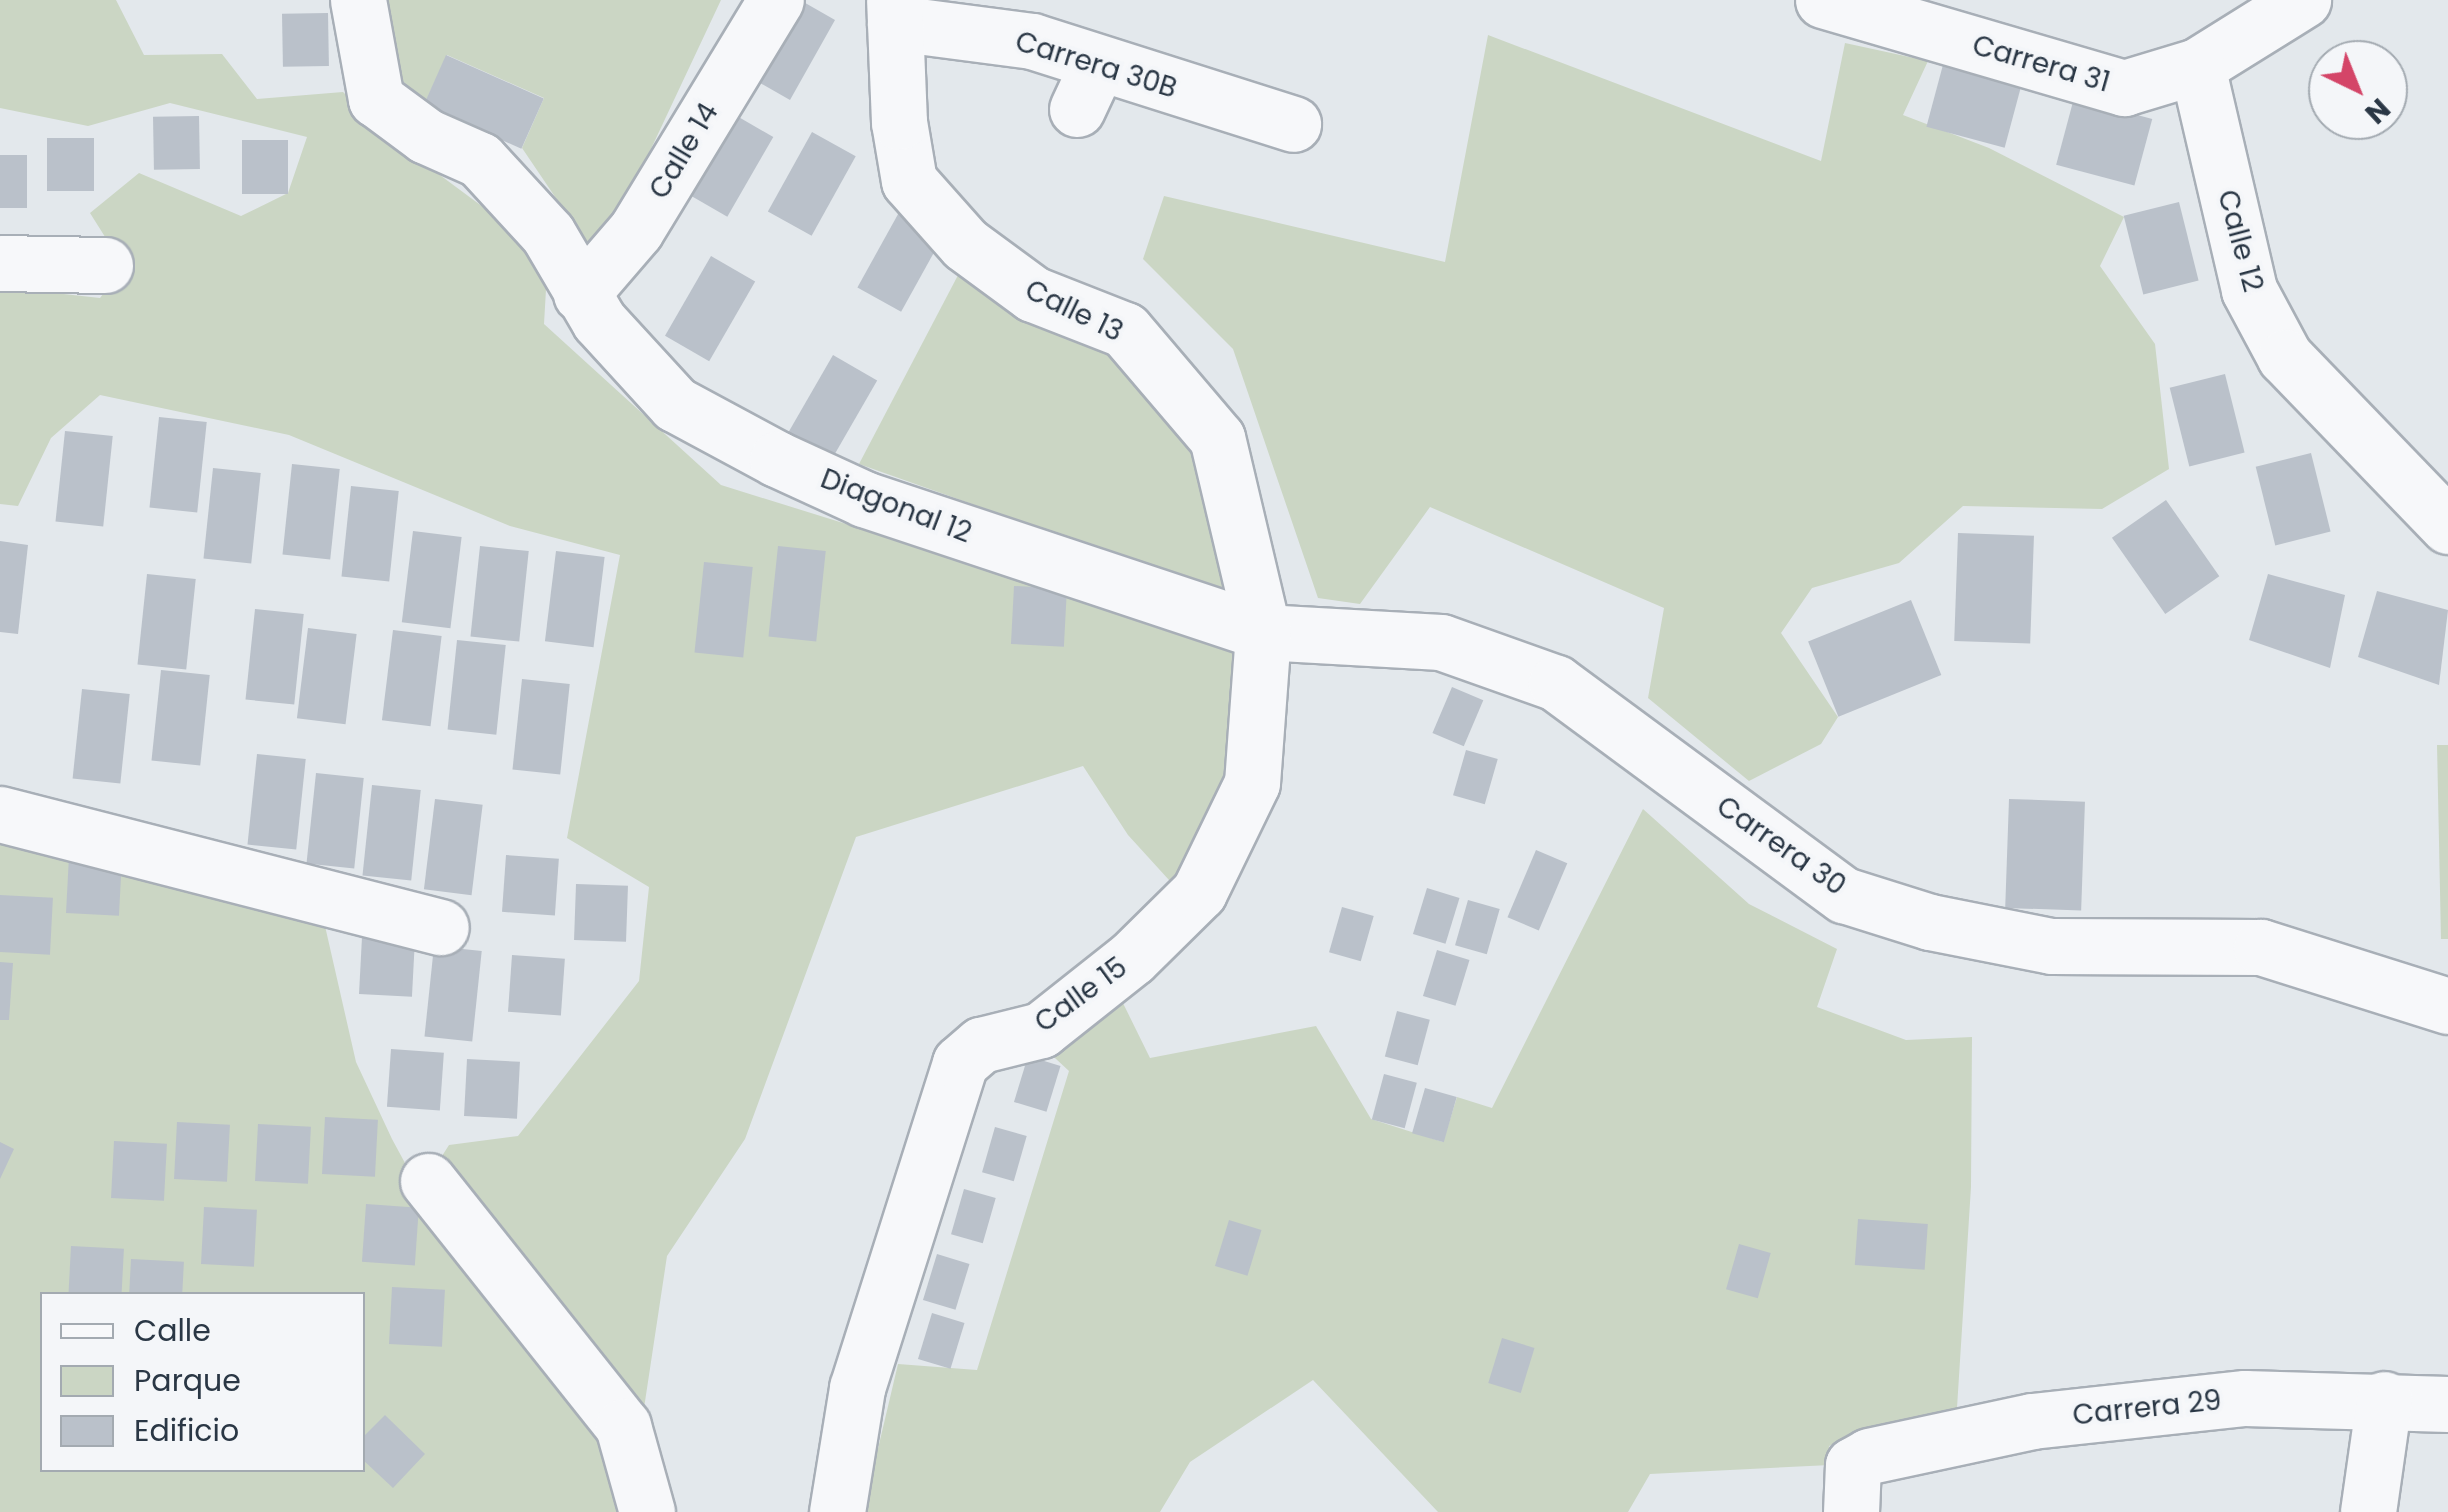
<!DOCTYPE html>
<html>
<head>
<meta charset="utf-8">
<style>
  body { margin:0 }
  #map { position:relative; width:2448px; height:1512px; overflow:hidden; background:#e3e8ec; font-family:Poppins,sans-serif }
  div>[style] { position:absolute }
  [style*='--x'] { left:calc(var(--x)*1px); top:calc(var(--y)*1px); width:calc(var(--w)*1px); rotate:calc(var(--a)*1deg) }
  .green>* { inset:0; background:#cbd6c4 }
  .building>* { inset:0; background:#bac1ca; transform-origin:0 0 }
  .roads { filter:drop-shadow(2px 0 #a8afb7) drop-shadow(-2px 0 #a8afb7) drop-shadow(0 2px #a8afb7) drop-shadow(0 -2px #a8afb7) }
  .minor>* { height:55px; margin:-27.5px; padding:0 27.5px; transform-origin:27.5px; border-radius:27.5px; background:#f7f8fa }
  span { translate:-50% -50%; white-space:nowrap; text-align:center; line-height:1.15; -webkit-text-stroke:8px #f4f6f9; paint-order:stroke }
  .street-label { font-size:28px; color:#2a3745 }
  .legend { position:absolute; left:40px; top:1292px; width:325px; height:180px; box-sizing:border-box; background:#f4f6f9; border:2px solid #a3aab1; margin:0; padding:12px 18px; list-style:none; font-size:30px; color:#2a3745 }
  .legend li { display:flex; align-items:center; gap:20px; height:50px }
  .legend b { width:50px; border:2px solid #a3aab1 }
  .north { position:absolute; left:2308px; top:40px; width:100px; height:100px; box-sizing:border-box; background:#f4f6f9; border:2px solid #a3aab1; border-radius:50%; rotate:137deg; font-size:28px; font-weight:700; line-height:40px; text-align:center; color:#2a3745 }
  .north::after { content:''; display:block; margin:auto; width:35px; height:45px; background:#d44568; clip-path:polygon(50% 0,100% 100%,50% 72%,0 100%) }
</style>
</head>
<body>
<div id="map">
  <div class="green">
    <div style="clip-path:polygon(0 0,116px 0,144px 55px,222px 54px,257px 99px,343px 92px,398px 144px,548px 255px,544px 324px,721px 485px,1248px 649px,1235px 779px,1179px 891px,1128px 835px,1083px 766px,856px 837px,745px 1139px,667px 1256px,641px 1428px,593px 1343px,435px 1167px,449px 1145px,518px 1136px,639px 981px,649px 887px,567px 838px,620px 555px,510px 526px,289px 435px,100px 395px,51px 438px,18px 506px,0 504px,0 287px,100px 298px,124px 267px,90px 213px,139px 173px,241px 216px,288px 193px,307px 137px,170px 103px,88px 126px,0 108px)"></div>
    <div style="clip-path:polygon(386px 0,721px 0,602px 253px,589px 247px,522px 148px,544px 98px,447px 55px,424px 105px,379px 54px)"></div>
    <div style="clip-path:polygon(1488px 35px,1821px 161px,1845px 43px,1928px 61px,1903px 115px,1989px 148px,2124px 217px,2100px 266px,2155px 344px,2169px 469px,2102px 509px,1963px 506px,1899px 563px,1812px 588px,1781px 633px,1838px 717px,1821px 744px,1749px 781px,1648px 698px,1664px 608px,1430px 507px,1360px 604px,1318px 598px,1233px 349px,1143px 259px,1164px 196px,1445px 262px)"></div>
    <div style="clip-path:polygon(967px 258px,1103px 339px,1208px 440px,1226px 553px,1223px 593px,859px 464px)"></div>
    <div style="clip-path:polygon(2437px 745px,2448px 745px,2448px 939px,2441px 939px)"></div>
    <div style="clip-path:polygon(1643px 809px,1749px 904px,1837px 949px,1817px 1007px,1906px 1040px,1972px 1037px,1971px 1187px,1957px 1408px,1829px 1446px,1830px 1465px,1650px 1474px,1628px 1512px,1438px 1512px,1313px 1380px,1190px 1462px,1160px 1512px,863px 1512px,898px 1364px,977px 1370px,1069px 1071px,1042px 1046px,1118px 993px,1150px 1058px,1316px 1026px,1371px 1119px,1443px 1142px,1457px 1097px,1492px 1108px)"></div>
    <div style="clip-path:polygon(evenodd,0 837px,122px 859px,325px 926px,356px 1062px,392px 1139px,418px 1187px,600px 1430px,617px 1512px,0 1512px,0 837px,42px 1294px,362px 1294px,362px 1470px,42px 1470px,42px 1294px)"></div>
  </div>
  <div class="building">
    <div style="clip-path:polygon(800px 0,835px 20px,790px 100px,746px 75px)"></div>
    <div style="left:328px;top:13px;width:53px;height:46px;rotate:89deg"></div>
    <div style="left:446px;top:55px;width:107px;height:55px;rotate:24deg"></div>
    <div style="left:1944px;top:61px;width:81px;height:68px;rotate:15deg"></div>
    <div style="left:2074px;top:98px;width:81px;height:69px;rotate:15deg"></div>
    <div style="left:730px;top:112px;width:50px;height:92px;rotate:30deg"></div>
    <div style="left:199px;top:116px;width:53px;height:46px;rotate:89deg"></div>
    <div style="left:812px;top:132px;width:50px;height:91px;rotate:29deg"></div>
    <div style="left:94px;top:138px;width:53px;height:47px;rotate:90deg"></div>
    <div style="left:242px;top:140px;width:46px;height:54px"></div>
    <div style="left:27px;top:155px;width:53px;height:27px;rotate:90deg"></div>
    <div style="left:2179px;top:202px;width:81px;height:57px;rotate:76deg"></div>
    <div style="left:902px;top:207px;width:50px;height:92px;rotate:29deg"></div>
    <div style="left:711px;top:256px;width:51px;height:92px;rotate:30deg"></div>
    <div style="left:833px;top:355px;width:51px;height:92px;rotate:30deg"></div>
    <div style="left:2225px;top:374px;width:81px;height:57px;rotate:76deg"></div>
    <div style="left:159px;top:417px;width:48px;height:91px;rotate:6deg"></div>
    <div style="left:65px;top:431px;width:48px;height:91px;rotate:6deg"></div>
    <div style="left:2311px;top:453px;width:81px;height:57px;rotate:76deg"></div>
    <div style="left:292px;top:464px;width:48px;height:91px;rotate:6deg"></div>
    <div style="left:213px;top:468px;width:48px;height:91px;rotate:6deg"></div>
    <div style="left:351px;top:486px;width:48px;height:91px;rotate:6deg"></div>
    <div style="left:2166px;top:500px;width:93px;height:66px;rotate:55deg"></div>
    <div style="left:413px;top:531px;width:49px;height:92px;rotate:7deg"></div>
    <div style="left:1958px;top:533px;width:76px;height:108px;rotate:2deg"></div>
    <div style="clip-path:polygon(0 541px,28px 545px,18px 634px,0 632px)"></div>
    <div style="left:480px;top:546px;width:49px;height:91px;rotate:6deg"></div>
    <div style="left:778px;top:546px;width:48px;height:91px;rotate:6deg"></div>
    <div style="left:556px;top:551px;width:49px;height:91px;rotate:7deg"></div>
    <div style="left:704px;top:562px;width:49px;height:91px;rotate:6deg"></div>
    <div style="left:147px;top:574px;width:49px;height:91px;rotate:6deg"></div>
    <div style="clip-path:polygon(2268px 574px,2345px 595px,2330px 668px,2249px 640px)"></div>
    <div style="left:1014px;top:586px;width:53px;height:58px;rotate:3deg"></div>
    <div style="clip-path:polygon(2377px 591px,2448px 610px,2439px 685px,2358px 657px)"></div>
    <div style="left:1911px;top:600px;width:81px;height:111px;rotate:68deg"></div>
    <div style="left:255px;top:609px;width:49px;height:91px;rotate:6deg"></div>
    <div style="left:308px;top:628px;width:49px;height:91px;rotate:7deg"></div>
    <div style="left:393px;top:630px;width:49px;height:91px;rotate:7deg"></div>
    <div style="left:457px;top:640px;width:49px;height:90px;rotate:6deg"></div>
    <div style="left:161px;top:670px;width:49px;height:91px;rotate:6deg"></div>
    <div style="left:522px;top:679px;width:48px;height:91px;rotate:6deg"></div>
    <div style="left:1452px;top:687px;width:34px;height:50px;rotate:23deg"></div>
    <div style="left:82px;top:689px;width:48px;height:90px;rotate:6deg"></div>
    <div style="left:1466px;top:750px;width:33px;height:47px;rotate:16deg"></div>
    <div style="left:257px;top:754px;width:49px;height:91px;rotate:6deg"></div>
    <div style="left:316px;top:773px;width:48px;height:91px;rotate:6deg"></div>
    <div style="left:372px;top:785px;width:49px;height:91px;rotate:6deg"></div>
    <div style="left:435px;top:799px;width:48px;height:91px;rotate:7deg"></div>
    <div style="left:2009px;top:799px;width:76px;height:109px;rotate:2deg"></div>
    <div style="left:1536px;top:850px;width:34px;height:73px;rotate:23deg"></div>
    <div style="left:506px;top:855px;width:53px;height:57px;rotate:4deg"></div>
    <div style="left:69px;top:856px;width:53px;height:57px;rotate:3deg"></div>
    <div style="left:576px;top:884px;width:52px;height:56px;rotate:2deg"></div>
    <div style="left:1427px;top:888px;width:34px;height:48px;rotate:17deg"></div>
    <div style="left:0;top:895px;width:53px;height:57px;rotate:3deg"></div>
    <div style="left:1468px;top:900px;width:33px;height:47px;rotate:16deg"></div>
    <div style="left:1342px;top:907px;width:33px;height:47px;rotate:16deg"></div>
    <div style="left:362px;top:937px;width:53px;height:57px;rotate:3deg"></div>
    <div style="left:434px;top:946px;width:48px;height:91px;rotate:6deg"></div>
    <div style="left:1437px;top:950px;width:34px;height:48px;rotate:17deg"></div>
    <div style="left:512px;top:955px;width:53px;height:57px;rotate:4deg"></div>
    <div style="clip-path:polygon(0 962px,13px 963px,9px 1020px,0 1020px)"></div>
    <div style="left:1397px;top:1011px;width:34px;height:47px;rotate:15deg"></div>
    <div style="left:391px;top:1049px;width:53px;height:58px;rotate:4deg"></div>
    <div style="left:1028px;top:1056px;width:34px;height:48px;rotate:17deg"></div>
    <div style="left:467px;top:1059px;width:53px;height:57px;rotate:3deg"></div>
    <div style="left:1384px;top:1074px;width:34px;height:47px;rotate:15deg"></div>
    <div style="left:1425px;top:1088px;width:33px;height:47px;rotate:16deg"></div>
    <div style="left:325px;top:1117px;width:53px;height:57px;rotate:3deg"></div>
    <div style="left:177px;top:1122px;width:53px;height:57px;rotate:3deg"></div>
    <div style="left:258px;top:1124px;width:53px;height:57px;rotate:3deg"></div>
    <div style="left:995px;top:1127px;width:33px;height:47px;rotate:16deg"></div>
    <div style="left:114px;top:1141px;width:53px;height:57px;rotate:3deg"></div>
    <div style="clip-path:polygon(0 1142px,14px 1149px,0 1179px)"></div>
    <div style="left:964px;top:1189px;width:33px;height:47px;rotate:16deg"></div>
    <div style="left:366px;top:1204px;width:53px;height:58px;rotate:4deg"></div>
    <div style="left:204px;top:1207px;width:53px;height:57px;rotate:3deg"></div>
    <div style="left:1858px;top:1219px;width:70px;height:46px;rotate:4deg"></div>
    <div style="left:1229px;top:1220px;width:34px;height:48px;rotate:17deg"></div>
    <div style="left:1739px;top:1244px;width:33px;height:47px;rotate:16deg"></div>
    <div style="left:71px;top:1246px;width:53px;height:48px;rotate:3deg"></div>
    <div style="left:937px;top:1254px;width:34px;height:48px;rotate:17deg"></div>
    <div style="left:131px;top:1259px;width:53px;height:35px;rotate:3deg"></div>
    <div style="left:392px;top:1287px;width:53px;height:57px;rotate:3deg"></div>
    <div style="left:932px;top:1313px;width:34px;height:48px;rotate:17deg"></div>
    <div style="left:1502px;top:1338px;width:34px;height:47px;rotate:17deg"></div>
    <div style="clip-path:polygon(385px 1415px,425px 1454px,393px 1488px,362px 1459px,362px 1438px)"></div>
  </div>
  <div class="roads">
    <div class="minor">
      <div style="--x:358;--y:0;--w:101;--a:79.7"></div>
      <div style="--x:376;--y:99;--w:62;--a:36.5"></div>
      <div style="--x:426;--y:136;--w:59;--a:24"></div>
      <div style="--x:480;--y:160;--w:100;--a:47.4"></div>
      <div style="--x:548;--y:234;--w:101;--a:59.6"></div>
      <div style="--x:599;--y:321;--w:113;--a:47.5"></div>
      <div style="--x:675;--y:404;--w:116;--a:28.3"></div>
      <div style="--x:777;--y:459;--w:96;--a:24.7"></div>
      <div style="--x:864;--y:499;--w:421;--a:18.4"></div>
      <div style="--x:1263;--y:632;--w:178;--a:3.2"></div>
      <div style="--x:1441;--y:642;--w:122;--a:19.6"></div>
      <div style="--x:1556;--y:683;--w:358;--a:36.4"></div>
      <div style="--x:1844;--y:895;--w:90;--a:17.4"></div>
      <div style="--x:1930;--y:922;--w:123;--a:11.2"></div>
      <div style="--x:2051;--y:946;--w:210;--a:0.3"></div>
      <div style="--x:2261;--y:947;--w:196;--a:17.5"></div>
      <div style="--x:1823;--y:0;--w:314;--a:16.3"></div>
      <div style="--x:2124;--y:88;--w:76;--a:-16.8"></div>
      <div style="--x:2197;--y:66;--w:125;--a:-31.9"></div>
      <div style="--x:895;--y:23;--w:138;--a:7.5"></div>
      <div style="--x:1032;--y:41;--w:274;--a:17.6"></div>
      <div style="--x:2197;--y:66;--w:230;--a:76.9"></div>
      <div style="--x:2249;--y:290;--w:76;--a:61.8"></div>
      <div style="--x:2285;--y:357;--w:235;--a:46"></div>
      <div style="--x:1077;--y:109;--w:50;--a:-65"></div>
      <div style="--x:0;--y:263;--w:105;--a:1.1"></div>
      <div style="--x:581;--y:294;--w:84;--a:-49.3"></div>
      <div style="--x:636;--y:230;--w:269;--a:-58.7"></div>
      <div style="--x:0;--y:814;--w:455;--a:14.4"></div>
      <div style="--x:428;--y:1181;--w:313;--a:51.5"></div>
      <div style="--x:623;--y:1426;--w:89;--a:74.4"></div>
      <div style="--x:837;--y:1512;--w:126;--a:-80.8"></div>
      <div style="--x:857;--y:1388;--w:341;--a:-72.4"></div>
      <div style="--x:960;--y:1063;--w:28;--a:-41"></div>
      <div style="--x:981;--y:1045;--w:62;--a:-14"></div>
      <div style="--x:1041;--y:1030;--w:116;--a:-38.4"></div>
      <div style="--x:1132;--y:958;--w:94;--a:-44.6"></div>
      <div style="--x:1199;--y:892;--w:121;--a:-64.1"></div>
      <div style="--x:1252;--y:783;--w:151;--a:-85.8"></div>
      <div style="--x:1263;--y:632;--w:199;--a:-103.3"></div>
      <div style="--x:1217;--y:438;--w:142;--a:-130.4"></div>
      <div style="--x:1125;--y:330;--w:99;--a:-158.6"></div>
      <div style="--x:1033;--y:294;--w:84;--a:-143.7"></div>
      <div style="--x:965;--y:244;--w:84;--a:-131.6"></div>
      <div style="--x:909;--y:181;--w:60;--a:-99.6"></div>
      <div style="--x:899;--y:122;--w:122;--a:-92.3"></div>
      <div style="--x:1851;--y:1512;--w:47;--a:-87.6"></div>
      <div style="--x:1853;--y:1465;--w:18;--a:-29"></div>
      <div style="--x:1869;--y:1456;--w:167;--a:-12.1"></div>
      <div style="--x:2032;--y:1421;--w:214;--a:-6.2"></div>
      <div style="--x:2245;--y:1398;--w:203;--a:1.7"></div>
      <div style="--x:2368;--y:1512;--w:114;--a:-81.9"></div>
    </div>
  </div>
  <div class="street-label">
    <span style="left:2041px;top:64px;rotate:16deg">Carrera 31</span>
    <span style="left:1096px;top:65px;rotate:17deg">Carrera 30B</span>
    <span style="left:684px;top:151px;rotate:-59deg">Calle 14</span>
    <span style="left:2240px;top:241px;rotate:75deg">Calle 12</span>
    <span style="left:1074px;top:311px;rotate:26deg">Calle 13</span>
    <span style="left:896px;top:506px;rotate:21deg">Diagonal 12</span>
    <span style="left:1781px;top:846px;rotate:35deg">Carrera 30</span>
    <span style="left:1081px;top:995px;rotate:-36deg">Calle 15</span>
    <span style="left:2147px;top:1408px;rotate:-6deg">Carrera 29</span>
  </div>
  <ul class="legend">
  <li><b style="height:12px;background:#f7f8fa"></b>Calle</li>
  <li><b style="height:28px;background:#cbd6c4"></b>Parque</li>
  <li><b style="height:28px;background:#bac1ca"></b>Edificio</li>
  </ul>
  <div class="north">N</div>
</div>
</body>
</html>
